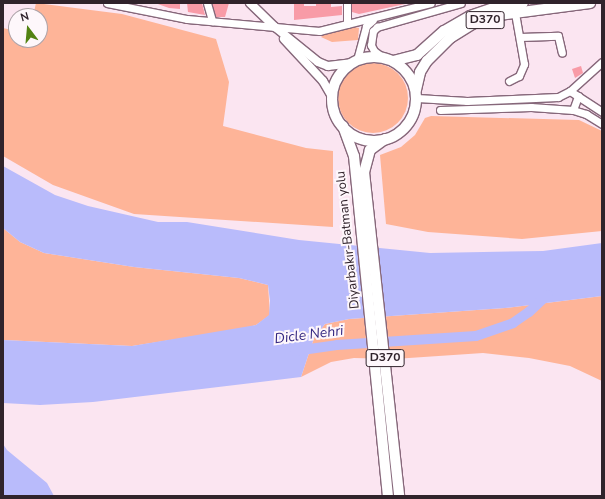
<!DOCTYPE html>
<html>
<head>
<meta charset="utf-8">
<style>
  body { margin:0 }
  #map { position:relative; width:605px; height:499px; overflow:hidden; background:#fbe5f1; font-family:"Nunito Sans",sans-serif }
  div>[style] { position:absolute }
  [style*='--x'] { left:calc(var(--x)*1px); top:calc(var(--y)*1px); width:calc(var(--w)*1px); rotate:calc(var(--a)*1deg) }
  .green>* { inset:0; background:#feb498 }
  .round { border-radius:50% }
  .water>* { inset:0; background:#b9bbfb }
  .river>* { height:10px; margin:-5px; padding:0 5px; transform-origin:5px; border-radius:5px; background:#b9bbfb }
  .building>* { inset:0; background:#f89ba7 }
  .roads { filter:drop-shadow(1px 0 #86677a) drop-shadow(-1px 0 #86677a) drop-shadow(0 1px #86677a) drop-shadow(0 -1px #86677a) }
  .minor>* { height:7px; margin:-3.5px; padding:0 3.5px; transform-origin:3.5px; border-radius:3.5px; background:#fff }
  .major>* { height:8px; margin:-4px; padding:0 4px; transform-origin:4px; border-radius:4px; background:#fff }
  .highway>* { height:10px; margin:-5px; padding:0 5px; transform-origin:5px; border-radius:5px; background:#fff }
  .highway>.ring { margin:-5px; padding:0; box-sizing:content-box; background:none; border:10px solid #fff; border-radius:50% }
  span { translate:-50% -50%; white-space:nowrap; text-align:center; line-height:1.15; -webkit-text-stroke:4px #fef7fb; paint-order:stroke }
  .shield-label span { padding:1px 3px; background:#fef7fb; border:1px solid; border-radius:3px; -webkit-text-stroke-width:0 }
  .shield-label { font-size:12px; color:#30232b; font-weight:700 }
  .street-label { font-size:13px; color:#30232b }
  .water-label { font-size:14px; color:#342780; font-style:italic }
  .frame { position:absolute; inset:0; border:4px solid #30232b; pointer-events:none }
  .north { position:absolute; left:8px; top:8px; width:40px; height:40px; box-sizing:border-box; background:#fef7fb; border:1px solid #aca2a8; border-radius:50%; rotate:344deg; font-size:11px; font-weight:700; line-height:16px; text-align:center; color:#30232b }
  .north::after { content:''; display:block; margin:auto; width:14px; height:18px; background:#538313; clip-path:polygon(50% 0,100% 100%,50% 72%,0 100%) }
</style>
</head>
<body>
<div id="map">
  <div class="green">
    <div style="clip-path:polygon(36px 3px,122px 14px,216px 39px,229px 82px,223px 126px,306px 148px,333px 151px,333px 227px,134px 214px,53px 185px,3px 156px,3px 28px,16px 31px,16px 40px,40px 40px,40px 16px,33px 16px)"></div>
    <div style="clip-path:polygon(355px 27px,359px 28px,358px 40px,332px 42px,321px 37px,324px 34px)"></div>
    <div class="round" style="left:338px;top:63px;width:70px;height:70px"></div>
    <div style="clip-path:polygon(431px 116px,579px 120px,602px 131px,602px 231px,522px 239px,428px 232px,386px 224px,380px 155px,401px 147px,415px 135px,425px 118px)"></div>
    <div style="clip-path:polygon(3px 228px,20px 242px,44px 253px,134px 267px,239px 278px,268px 285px,270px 315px,256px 325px,242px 329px,132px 346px,3px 340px)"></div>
    <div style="clip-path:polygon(602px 296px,602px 381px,570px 366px,529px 358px,483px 353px,394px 359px,354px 358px,331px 362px,301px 377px,314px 338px,325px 324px,349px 319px,505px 308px)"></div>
  </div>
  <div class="water">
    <div style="clip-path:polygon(3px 166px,55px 195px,88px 206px,158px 222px,187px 222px,299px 240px,430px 253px,543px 251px,602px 243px,602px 296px,505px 308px,349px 319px,325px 324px,314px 338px,301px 377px,93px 402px,40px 405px,3px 403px,3px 340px,132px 346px,256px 325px,269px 315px,270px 301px,268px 285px,239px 278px,134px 267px,44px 253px,20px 242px,3px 228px)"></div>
    <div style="clip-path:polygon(3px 444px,7px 450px,47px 483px,54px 496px,3px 496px)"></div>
  </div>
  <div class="river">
    <div style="--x:295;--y:351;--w:42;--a:-8.1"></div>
    <div style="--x:337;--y:345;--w:139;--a:-3.7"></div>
    <div style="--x:476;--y:336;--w:39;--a:-19"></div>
    <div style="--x:513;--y:323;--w:19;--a:-35"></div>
    <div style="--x:529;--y:312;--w:25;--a:-43"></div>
  </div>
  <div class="building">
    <div style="clip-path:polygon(155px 3px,180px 3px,180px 9px,169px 8px)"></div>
    <div style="clip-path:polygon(187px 3px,202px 3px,205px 15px,188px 12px)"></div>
    <div style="clip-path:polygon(212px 3px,229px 3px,225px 17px,216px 17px)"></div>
    <div style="clip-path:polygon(294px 3px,304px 3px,304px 6px,316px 6px,316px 3px,331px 3px,331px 7px,342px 6px,342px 15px,294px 20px)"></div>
    <div style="clip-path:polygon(352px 3px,405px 3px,405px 4px,359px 14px,352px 12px)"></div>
    <div style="clip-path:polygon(581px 66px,583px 73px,575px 78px,572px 69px)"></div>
  </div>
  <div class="roads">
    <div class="minor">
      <div style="--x:107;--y:3;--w:82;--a:11.3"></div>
      <div style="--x:187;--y:19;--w:133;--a:5.2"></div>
      <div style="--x:319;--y:31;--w:115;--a:-14"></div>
      <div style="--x:207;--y:3;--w:19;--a:74"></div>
      <div style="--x:347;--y:24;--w:21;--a:-90"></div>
      <div style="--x:520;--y:37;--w:38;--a:-2"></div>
      <div style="--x:558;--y:36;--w:17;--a:77"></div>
      <div style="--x:384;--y:58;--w:12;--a:-145"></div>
      <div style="--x:374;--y:51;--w:7;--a:-117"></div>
      <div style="--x:371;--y:45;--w:14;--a:-82"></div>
      <div style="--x:373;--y:31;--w:6;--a:-45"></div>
      <div style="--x:377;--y:27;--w:87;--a:-15.9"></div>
      <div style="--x:357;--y:60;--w:35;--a:-75"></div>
      <div style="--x:366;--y:26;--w:9;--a:-41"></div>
      <div style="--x:509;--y:81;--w:11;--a:-27"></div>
      <div style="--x:519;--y:76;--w:13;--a:-67"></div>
      <div style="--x:524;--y:64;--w:52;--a:-100"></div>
      <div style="--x:570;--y:91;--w:38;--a:33"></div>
      <div style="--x:417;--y:98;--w:50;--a:3.4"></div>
      <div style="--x:467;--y:101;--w:91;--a:-2.5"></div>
      <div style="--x:558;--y:97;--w:13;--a:-27"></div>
      <div style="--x:570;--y:91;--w:43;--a:-42.2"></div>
      <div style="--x:440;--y:110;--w:91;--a:-1.9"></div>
      <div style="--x:531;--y:107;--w:42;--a:4.1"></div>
      <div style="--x:573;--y:110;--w:14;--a:17"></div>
      <div style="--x:586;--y:114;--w:19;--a:32"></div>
      <div style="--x:573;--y:110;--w:15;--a:-70"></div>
    </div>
    <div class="major">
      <div style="--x:250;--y:3;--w:35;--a:44"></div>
      <div style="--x:275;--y:27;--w:55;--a:39.1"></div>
      <div style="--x:318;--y:62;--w:11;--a:22"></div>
      <div style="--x:328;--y:66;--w:25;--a:-7"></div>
      <div style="--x:284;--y:39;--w:57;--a:47.1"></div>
      <div style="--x:323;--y:81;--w:20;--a:60"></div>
    </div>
    <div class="highway">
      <div class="ring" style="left:332px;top:57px;width:74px;height:74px"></div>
      <div style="--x:393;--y:61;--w:25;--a:-14"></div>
      <div style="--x:417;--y:55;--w:36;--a:-42"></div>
      <div style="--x:444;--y:31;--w:30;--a:-30"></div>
      <div style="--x:470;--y:16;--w:28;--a:-19"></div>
      <div style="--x:496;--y:7;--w:27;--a:-8"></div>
      <div style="--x:416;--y:90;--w:18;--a:-77"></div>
      <div style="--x:420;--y:72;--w:13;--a:-58"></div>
      <div style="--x:427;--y:61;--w:33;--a:-45"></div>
      <div style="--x:450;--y:38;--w:26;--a:-32"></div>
      <div style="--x:472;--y:24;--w:28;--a:-18"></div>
      <div style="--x:499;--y:15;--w:92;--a:-7.5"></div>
      <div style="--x:343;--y:126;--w:32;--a:70"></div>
      <div style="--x:354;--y:156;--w:342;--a:84.3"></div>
      <div style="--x:385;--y:139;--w:19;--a:144"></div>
      <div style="--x:370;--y:150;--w:23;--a:105"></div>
      <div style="--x:364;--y:172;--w:326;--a:83.8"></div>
    </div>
  </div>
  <div class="shield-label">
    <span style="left:485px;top:20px">D370</span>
    <span style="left:385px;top:358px">D370</span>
  </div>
  <div class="street-label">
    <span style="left:348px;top:240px;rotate:-96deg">Diyarbakır-Batman yolu</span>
  </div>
  <div class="water-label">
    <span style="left:309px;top:335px;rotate:-7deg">Dicle Nehri</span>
  </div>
  <div class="frame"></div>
  <div class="north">N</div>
</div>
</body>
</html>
